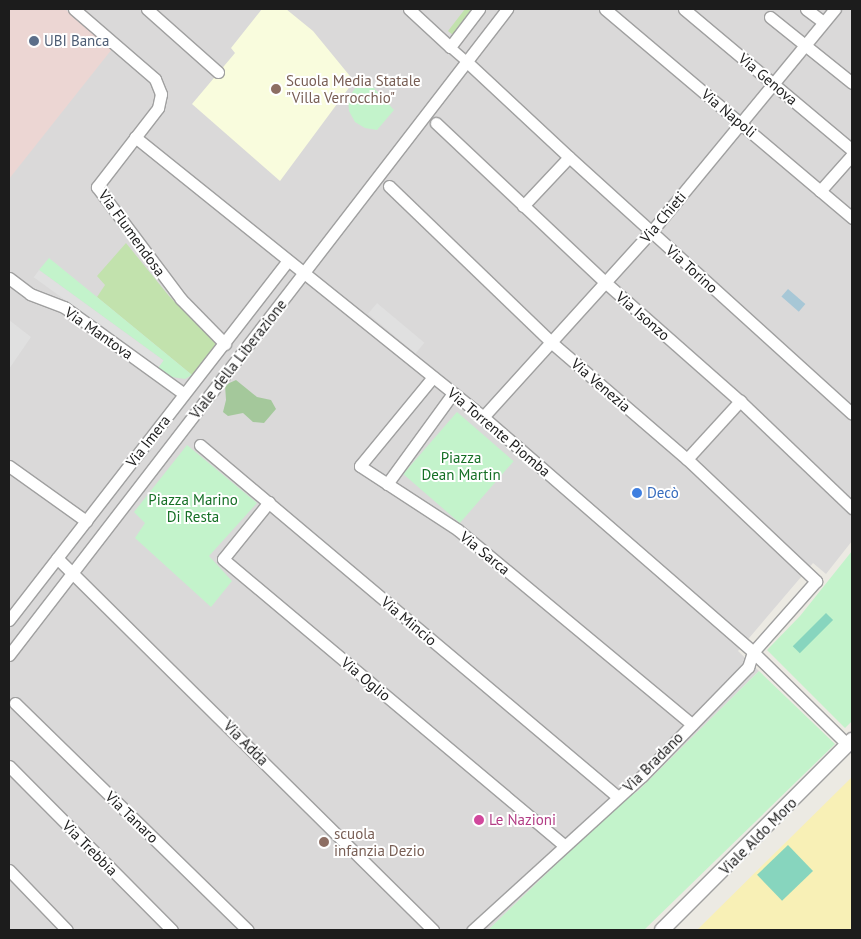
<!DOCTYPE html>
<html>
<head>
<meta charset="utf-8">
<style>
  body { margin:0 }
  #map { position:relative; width:861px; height:939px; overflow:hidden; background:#eceae3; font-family:"PT Sans",sans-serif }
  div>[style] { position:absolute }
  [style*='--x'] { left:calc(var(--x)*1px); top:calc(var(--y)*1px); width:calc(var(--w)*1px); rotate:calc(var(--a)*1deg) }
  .residential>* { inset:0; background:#dad9d9 }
  .commercial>* { inset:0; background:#ecd6d3 }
  .education>* { inset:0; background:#f9fcdd }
  .grass>* { inset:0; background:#c2e2ad }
  .forest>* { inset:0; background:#a4c89b }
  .sand>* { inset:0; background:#f8f0b6 }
  .park>* { inset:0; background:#c3f3cb; transform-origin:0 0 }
  .pitch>* { inset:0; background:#87d5be; transform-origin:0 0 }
  .parking>* { inset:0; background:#e0e0e0; transform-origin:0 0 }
  .water>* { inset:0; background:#a7c7d6; transform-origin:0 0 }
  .roads { filter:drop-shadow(1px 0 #a0a0a0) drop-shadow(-1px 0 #a0a0a0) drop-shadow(0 1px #a0a0a0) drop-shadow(0 -1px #a0a0a0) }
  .pedestrian>* { height:9px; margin:-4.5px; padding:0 4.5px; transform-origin:4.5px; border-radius:4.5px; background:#fff }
  .minor>* { height:11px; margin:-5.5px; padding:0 5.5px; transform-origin:5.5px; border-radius:5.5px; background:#fff }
  .tertiary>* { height:14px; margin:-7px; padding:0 7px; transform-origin:7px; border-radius:7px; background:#fff }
  .dots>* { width:14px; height:14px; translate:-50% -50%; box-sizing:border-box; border:2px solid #fff; border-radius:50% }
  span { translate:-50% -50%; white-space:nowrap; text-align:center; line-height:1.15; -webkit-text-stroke:4px #fff; paint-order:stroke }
  .service-label { font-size:15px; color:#4e5e75 }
  .left { translate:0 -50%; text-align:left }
  .street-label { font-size:15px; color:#1c1c1c }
  .education-label { font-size:15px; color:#785e54 }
  .park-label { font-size:15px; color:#156f25 }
  .shop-label { font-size:15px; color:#366cbe }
  .hotel-label { font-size:15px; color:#b23c85 }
  .frame { position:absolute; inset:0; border:10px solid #1c1c1c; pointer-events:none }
</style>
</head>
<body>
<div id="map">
  <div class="residential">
    <div style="clip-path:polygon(9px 9px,852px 9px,852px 541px,826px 574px,813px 563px,738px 651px,759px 671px,638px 791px,617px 806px,488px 930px,9px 930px)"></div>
  </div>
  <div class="commercial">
    <div style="clip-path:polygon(9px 9px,65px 9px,112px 49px,9px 179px)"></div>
  </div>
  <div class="education">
    <div style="clip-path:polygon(262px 9px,286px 9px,313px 31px,354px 81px,280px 181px,192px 104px,235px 53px,231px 48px)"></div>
  </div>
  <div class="grass">
    <div style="clip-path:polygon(465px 9px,475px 9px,454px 36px,448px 31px)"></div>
    <div style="clip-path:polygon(126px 243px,169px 296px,216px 344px,192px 375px,97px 297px,105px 285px,97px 276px)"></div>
  </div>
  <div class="forest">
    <div style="clip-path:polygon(236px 380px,257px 397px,271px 400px,276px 409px,264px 423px,253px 422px,243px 413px,228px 416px,223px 412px,226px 400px,225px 385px)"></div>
  </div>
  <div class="sand">
    <div style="clip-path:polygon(852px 777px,852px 930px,697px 930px)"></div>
  </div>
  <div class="park">
    <div style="clip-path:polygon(363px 76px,394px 110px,377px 130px,365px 128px,355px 122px,349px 111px,348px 99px)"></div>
    <div style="clip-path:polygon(49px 258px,97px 297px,192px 375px,185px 379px,172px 377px,158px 368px,163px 360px,39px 270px)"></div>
    <div style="left:457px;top:412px;width:75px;height:82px;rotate:41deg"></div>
    <div style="clip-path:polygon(187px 445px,257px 503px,209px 556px,232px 581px,211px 607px,135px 538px,145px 523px,134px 512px)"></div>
    <div style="clip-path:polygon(852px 551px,852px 721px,845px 728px,767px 650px,800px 616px)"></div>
    <div style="clip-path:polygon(759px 671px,835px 744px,644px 930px,488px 930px,617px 806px,638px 791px)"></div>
  </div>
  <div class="pitch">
    <div style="left:826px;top:613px;width:10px;height:47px;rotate:45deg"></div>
    <div style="left:788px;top:845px;width:36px;height:43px;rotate:46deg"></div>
  </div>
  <div class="parking">
    <div style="left:39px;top:270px;width:154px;height:9px;rotate:36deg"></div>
    <div style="left:377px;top:303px;width:62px;height:14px;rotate:40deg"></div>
    <div style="clip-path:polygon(9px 320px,31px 337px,9px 369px)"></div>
  </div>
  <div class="water">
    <div style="left:788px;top:289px;width:23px;height:10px;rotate:41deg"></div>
  </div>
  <div class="roads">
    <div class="pedestrian">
      <div style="--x:450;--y:47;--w:23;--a:41"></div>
    </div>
    <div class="minor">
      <div style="--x:74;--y:9;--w:107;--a:40.8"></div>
      <div style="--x:155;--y:79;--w:16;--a:68"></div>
      <div style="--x:161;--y:94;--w:14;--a:102"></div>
      <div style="--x:158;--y:108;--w:100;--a:127.7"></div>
      <div style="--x:97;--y:187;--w:140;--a:53.1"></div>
      <div style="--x:181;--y:299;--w:63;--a:45.6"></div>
      <div style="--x:147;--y:9;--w:95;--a:41.6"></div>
      <div style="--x:409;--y:9;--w:56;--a:42.8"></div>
      <div style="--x:450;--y:47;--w:48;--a:-52.7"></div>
      <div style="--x:605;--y:9;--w:324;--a:40.2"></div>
      <div style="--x:684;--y:9;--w:219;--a:40"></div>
      <div style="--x:806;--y:9;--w:21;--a:37"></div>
      <div style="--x:770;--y:17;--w:105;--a:38.8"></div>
      <div style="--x:467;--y:62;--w:139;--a:43"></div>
      <div style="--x:569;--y:157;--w:382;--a:42.2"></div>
      <div style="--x:436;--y:123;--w:233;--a:43.3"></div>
      <div style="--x:606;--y:283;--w:179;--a:41.4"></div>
      <div style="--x:740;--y:401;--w:155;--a:43.7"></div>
      <div style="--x:135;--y:137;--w:447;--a:38.8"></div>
      <div style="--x:483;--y:417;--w:358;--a:41"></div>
      <div style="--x:753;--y:652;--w:133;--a:44.4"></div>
      <div style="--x:389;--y:186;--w:226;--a:43.9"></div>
      <div style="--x:552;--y:343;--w:178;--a:40.7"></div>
      <div style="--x:687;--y:459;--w:178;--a:43.4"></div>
      <div style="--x:816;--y:581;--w:95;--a:131.6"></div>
      <div style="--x:753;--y:652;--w:16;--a:108"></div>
      <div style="--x:748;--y:667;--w:152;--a:134.2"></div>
      <div style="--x:642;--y:776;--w:229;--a:137.7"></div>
      <div style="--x:820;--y:191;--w:48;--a:-48.4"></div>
      <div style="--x:523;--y:206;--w:67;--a:-46.8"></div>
      <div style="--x:9;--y:278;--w:26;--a:37"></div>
      <div style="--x:30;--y:294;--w:36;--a:21"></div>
      <div style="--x:64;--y:307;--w:148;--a:35.9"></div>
      <div style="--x:433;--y:377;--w:115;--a:129.4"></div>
      <div style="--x:360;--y:466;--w:117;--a:33.1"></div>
      <div style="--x:458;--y:530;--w:304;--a:39.7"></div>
      <div style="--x:483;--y:417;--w:250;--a:-47.8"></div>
      <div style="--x:651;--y:232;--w:289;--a:-50.5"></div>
      <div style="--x:200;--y:445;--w:546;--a:40.1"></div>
      <div style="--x:687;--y:459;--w:79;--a:-47.6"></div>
      <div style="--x:9;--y:466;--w:95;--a:35.5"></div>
      <div style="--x:387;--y:484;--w:112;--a:-54"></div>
      <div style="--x:269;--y:502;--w:73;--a:128.9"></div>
      <div style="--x:223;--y:559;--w:446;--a:40"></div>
      <div style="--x:57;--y:558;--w:529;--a:44.69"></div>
      <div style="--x:9;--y:620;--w:454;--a:-52.2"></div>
      <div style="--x:9;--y:655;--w:816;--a:-52.37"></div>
      <div style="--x:15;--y:703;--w:325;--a:44.3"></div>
      <div style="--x:9;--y:766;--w:231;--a:45.2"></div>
      <div style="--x:9;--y:870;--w:83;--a:46"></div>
    </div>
    <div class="tertiary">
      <div style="--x:662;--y:930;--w:269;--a:-45"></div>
    </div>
  </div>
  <div class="dots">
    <div style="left:34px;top:41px;background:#5c6f8a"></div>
    <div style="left:276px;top:89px;background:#8d6e63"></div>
    <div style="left:637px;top:493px;background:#3f7fe0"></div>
    <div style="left:479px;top:820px;background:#d1479c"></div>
    <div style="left:324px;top:842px;background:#8d6e63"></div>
  </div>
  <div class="service-label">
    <span class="left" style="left:44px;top:41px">UBI Banca</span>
  </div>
  <div class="street-label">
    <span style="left:768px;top:79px;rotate:40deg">Via Genova</span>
    <span style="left:729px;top:113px;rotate:40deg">Via Napoli</span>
    <span style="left:663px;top:217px;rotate:-50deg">Via Chieti</span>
    <span style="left:132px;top:233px;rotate:54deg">Via Flumendosa</span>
    <span style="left:692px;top:269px;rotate:42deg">Via Torino</span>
    <span style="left:643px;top:316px;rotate:41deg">Via Isonzo</span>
    <span style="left:99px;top:333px;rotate:35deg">Via Mantova</span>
    <span style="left:238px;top:359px;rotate:-52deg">Viale della Liberazione</span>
    <span style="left:601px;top:385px;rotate:41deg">Via Venezia</span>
    <span style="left:499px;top:432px;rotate:40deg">Via Torrente Piomba</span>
    <span style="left:148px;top:441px;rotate:-52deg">Via Imera</span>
    <span style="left:485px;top:553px;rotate:39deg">Via Sarca</span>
    <span style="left:409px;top:621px;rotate:40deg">Via Mincio</span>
    <span style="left:366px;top:679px;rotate:40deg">Via Oglio</span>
    <span style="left:246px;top:743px;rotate:45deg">Via Adda</span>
    <span style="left:653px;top:762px;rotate:-45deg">Via Bradano</span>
    <span style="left:132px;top:817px;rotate:44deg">Via Tanaro</span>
    <span style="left:758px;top:836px;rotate:-45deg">Viale Aldo Moro</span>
    <span style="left:90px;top:848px;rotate:45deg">Via Trebbia</span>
  </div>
  <div class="education-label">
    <span class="left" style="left:286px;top:89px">Scuola Media Statale<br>"Villa Verrocchio"</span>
    <span class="left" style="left:334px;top:842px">scuola<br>infanzia Dezio</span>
  </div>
  <div class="park-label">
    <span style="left:461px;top:466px">Piazza<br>Dean Martin</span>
    <span style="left:193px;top:508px">Piazza Marino<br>Di Resta</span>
  </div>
  <div class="shop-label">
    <span class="left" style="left:647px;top:493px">Decò</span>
  </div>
  <div class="hotel-label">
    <span class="left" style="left:489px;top:820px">Le Nazioni</span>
  </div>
  <div class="frame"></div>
</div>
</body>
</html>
